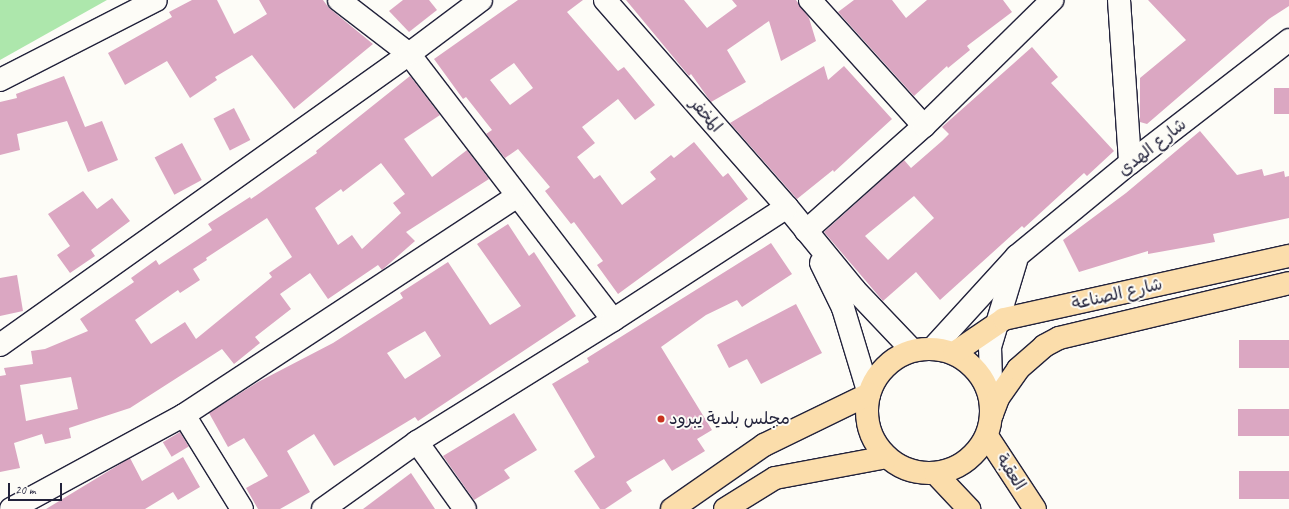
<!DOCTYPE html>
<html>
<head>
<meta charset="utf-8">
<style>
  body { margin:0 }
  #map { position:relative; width:1289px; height:509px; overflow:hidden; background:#fdfcf7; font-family:Caveat,"Playpen Sans Arabic",sans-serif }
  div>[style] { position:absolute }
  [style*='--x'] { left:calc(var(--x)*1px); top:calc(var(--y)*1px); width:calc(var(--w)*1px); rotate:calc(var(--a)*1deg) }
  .green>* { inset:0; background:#ade7ac }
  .building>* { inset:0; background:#dba7c2; transform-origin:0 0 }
  .roads { filter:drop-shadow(1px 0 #22223b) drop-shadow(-1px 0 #22223b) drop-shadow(0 1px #22223b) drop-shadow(0 -1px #22223b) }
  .minor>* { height:22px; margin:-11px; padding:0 11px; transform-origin:11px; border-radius:11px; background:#fdfcf7 }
  .major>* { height:22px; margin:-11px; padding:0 11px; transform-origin:11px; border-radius:11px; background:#fbddab }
  .major>.ring { margin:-11px; padding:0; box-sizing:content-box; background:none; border:22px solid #fbddab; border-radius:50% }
  .dots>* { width:11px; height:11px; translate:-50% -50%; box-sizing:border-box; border:2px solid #fdfcf7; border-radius:50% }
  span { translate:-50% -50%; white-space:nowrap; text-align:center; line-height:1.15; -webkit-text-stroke:4px #fdfcf7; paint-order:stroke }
  .street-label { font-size:17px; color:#22223b }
  .poi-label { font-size:17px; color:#22223b }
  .left { translate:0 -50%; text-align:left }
  .scale { position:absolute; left:8px; top:483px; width:54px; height:18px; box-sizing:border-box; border:2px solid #22223b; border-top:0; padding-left:5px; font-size:12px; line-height:14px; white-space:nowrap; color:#22223b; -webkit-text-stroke:3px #fdfcf7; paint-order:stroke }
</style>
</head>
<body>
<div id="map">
  <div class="green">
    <div style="clip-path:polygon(0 0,107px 0,0 60px)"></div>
  </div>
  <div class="building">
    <div style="clip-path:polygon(192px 0,217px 0,234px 34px,267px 14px,259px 0,323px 0,329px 8px,373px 44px,294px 109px,252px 55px,215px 77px,217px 80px,190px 98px,167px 61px,125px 85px,108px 53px,172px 17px,169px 12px)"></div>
    <div style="clip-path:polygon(403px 0,429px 0,437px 10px,409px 32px,389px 11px)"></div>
    <div style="clip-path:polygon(evenodd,518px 0,583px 0,567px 12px,618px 71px,624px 67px,655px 105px,635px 120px,618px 99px,582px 127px,595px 143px,577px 157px,594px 179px,600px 175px,622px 205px,656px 179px,650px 172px,671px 155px,674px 158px,694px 142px,723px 177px,728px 173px,748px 199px,618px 294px,597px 265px,603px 261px,574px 222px,571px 224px,545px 191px,550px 187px,518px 149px,505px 158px,486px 134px,492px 130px,466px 97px,463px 99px,434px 59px,518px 0,514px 63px,533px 88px,510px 105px,490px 80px,514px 63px)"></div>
    <div style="clip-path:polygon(626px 0,684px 0,707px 28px,737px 6px,732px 0,796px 0,809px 18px,816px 41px,781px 61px,769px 21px,727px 50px,746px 82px,711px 102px,691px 74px,689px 76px)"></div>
    <div style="clip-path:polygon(854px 0,892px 0,906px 18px,927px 0,1003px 0,1012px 12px,967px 46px,970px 50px,948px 68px,947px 66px,914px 96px,838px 12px)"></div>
    <div style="clip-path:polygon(1148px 0,1289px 0,1289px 6px,1269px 19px,1147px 124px,1140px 122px,1140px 78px,1186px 40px)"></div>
    <div style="clip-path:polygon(evenodd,1032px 47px,1058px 77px,1051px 83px,1114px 151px,1087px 176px,1084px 173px,1024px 228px,1022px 226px,940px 300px,916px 272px,883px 301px,824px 232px,904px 160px,911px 168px,942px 141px,949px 134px,942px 127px,1032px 47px,914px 196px,934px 218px,888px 260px,865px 236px,914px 196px)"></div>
    <div style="clip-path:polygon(824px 66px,828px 80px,844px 66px,892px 119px,834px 172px,833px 170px,797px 199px,730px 123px)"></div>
    <div style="clip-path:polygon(64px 76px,85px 127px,102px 121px,118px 160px,88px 172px,67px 121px,17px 134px,20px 150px,0 155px,0 102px,17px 98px,16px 94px)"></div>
    <div style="clip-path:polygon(evenodd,410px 76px,440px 115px,404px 139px,432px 177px,467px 150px,489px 179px,406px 232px,415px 241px,382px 270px,378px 265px,328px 299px,310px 273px,280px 294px,291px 309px,255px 337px,260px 343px,234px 364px,222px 349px,130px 408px,69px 428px,71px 438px,45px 444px,42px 434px,14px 443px,20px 468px,0 472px,0 376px,6px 375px,4px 368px,33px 364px,31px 351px,45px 349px,88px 331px,80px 319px,134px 282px,131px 278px,156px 260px,159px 265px,212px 230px,208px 224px,250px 197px,251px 199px,317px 153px,316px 151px,410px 76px,381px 163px,405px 194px,393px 203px,401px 213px,362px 249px,352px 235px,338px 245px,315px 208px,341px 189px,343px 192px,381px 163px,410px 76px,267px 218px,292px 257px,269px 273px,272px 277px,196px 339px,185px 322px,151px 344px,135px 320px,178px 290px,180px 293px,200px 280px,193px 269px,207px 260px,206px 258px,267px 218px,410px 76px,71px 377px,78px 409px,26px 421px,20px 385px,71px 377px)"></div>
    <div style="left:1274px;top:88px;width:15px;height:26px"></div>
    <div style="left:234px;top:108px;width:36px;height:23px;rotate:63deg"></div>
    <div style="clip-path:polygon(1200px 131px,1237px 175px,1262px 169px,1264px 176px,1284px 171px,1285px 177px,1289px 176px,1289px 218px,1213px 234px,1215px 242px,1148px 254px,1148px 251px,1079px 272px,1063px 240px,1126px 193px)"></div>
    <div style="left:182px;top:143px;width:42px;height:31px;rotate:62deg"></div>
    <div style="clip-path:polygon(83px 191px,97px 209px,112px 198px,130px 221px,91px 250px,95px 256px,70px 273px,57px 255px,70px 246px,48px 214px)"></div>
    <div style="clip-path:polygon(evenodd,508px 224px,529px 256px,534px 252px,576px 316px,418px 421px,415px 417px,334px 466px,314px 434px,287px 451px,310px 492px,280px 509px,258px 509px,246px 488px,268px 476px,244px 438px,228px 447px,209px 413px,258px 382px,333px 343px,403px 298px,400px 293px,448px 262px,490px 325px,521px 306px,477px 244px,508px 224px,425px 331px,441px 356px,405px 379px,387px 353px,425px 331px)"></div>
    <div style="clip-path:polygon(771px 243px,792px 274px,742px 307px,737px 300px,706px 315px,661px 347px,712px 430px,697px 439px,705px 451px,672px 471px,664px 459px,626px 482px,632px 491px,605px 509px,600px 509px,574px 471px,595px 457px,552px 384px,589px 362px,587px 358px)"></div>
    <div style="clip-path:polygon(17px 275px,23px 311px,0 316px,0 278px)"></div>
    <div style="clip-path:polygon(796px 304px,822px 353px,761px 384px,747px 359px,729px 368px,717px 345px)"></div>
    <div style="left:1289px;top:340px;width:28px;height:50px;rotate:90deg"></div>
    <div style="left:1289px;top:409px;width:27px;height:51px;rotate:90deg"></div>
    <div style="clip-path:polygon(514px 413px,537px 450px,504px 470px,510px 478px,474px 500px,443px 456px)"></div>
    <div style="left:180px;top:432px;width:17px;height:20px;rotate:59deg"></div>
    <div style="clip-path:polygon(183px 457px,200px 487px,178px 500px,173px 492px,145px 509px,46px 509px,130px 458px,142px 481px)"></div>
    <div style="left:1289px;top:471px;width:28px;height:50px;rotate:90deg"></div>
    <div style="clip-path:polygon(411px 473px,435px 509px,363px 509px)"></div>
  </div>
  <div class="roads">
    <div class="minor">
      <div style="--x:339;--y:0;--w:88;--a:37.6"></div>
      <div style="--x:409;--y:54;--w:335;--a:52.5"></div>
      <div style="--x:605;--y:0;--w:276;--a:48.7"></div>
      <div style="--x:787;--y:207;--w:106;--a:50.7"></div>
      <div style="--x:854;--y:289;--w:84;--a:46.4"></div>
      <div style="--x:810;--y:0;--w:170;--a:47.9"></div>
      <div style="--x:1119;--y:0;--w:163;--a:86.1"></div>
      <div style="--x:0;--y:80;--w:175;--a:-27.1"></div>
      <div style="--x:806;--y:231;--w:158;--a:-41.7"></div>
      <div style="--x:924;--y:126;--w:180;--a:-44.5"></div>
      <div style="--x:821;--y:263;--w:50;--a:63.9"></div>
      <div style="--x:843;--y:308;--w:90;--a:73.2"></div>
      <div style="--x:0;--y:345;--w:502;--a:-35.43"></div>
      <div style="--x:409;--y:54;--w:90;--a:-36.9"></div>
      <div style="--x:933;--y:348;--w:125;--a:-47.6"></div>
      <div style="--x:1017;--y:256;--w:146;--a:-39.5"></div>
      <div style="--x:1130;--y:163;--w:201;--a:-37.7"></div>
      <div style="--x:992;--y:414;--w:67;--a:-91.7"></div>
      <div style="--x:990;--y:347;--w:90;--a:-73.2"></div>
      <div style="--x:184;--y:415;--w:110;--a:58.3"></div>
      <div style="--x:417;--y:442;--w:82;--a:54.4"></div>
      <div style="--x:11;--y:509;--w:197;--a:-28.5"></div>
      <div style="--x:184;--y:415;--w:397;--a:-33.3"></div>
      <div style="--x:323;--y:509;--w:115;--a:-35.5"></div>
      <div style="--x:417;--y:442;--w:231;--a:-31.9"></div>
      <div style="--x:613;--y:320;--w:207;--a:-33"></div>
    </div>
    <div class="major">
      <div class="ring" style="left:867px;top:349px;width:102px;height:102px"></div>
      <div style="--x:954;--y:353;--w:60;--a:-34.2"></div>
      <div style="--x:1004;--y:319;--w:292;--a:-12.5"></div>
      <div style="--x:992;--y:414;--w:17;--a:-69"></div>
      <div style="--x:998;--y:398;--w:35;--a:-55"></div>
      <div style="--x:1018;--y:369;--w:35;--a:-41"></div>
      <div style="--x:1044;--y:346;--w:17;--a:-28"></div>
      <div style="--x:1059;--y:338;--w:236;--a:-13.4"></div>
      <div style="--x:987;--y:436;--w:87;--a:56.7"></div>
      <div style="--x:935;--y:473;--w:50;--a:46.6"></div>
      <div style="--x:672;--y:509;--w:112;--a:-34.8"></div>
      <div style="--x:764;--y:445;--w:117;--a:-25.9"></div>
      <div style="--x:725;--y:509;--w:59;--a:-31.8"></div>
      <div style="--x:775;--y:478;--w:114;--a:-10.6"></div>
    </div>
  </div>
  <div class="dots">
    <div style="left:661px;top:419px;background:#c8321e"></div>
  </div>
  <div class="street-label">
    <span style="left:706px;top:115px;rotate:49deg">المخفر</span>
    <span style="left:1152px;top:147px;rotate:-38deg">شارع الهدى</span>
    <span style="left:1117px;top:294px;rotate:-13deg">شارع الصناعة</span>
    <span style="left:1011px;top:472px;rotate:57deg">العقبة</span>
  </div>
  <div class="poi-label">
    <span class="left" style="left:669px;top:419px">مجلس بلدية يبرود</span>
  </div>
  <div class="scale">20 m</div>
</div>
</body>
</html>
